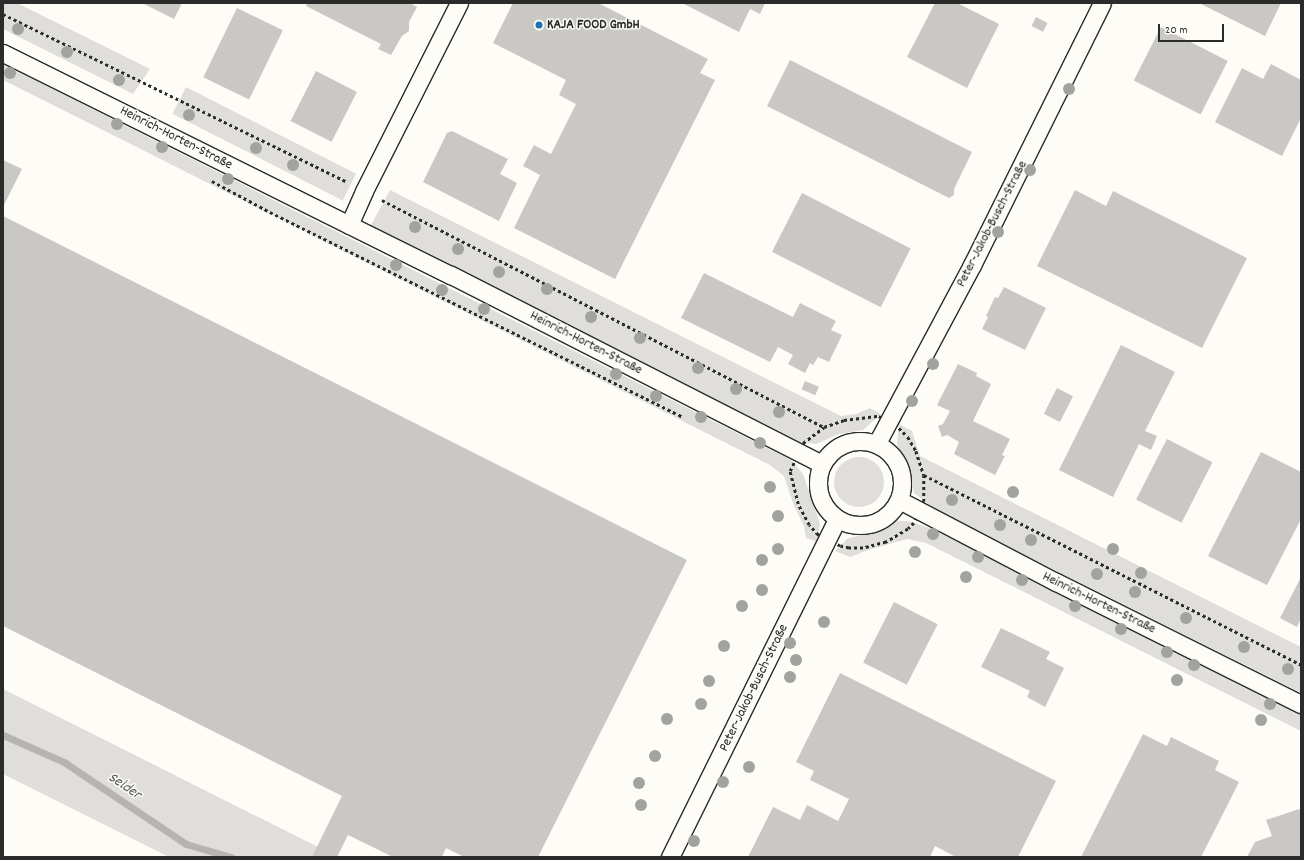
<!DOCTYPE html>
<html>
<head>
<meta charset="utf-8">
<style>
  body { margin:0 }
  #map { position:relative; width:1304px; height:860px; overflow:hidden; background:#fdfcf7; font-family:Dekko,sans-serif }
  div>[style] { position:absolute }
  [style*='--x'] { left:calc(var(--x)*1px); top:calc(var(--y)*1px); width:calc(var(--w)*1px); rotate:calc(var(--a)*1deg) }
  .green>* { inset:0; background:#dfdeda; transform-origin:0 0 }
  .round { border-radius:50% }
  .stream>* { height:7px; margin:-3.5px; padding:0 3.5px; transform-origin:3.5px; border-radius:3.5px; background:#b5b4b1 }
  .building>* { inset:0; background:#c9c8c4; transform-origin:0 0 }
  .path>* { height:2.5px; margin-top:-1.25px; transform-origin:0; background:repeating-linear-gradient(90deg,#2b2b2b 0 3px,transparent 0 6px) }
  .roads { filter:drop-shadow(1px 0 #2b2b2b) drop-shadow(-1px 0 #2b2b2b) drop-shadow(0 1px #2b2b2b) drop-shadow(0 -1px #2b2b2b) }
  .street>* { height:17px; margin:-8.5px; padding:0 8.5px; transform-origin:8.5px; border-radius:8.5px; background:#fdfcf7 }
  .street>.ring { margin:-8.5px; padding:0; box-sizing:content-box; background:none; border:17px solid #fdfcf7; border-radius:50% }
  .trees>* { width:12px; height:12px; margin:-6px; border-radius:50%; background:#a2a29f }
  .dots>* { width:11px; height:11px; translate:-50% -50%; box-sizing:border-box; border:2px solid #fdfcf7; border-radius:50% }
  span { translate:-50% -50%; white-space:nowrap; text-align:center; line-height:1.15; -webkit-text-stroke:3px #fdfcf7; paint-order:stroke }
  .poi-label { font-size:14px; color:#2b2b2b; font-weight:700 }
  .left { translate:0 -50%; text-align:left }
  .street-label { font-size:14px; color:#2b2b2b }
  .water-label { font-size:15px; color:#5b5b5a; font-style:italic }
  .frame { position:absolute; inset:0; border:4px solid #2b2b2b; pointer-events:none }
  .scale { position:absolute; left:1158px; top:24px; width:66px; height:18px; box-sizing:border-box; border:2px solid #2b2b2b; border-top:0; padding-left:5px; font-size:12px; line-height:14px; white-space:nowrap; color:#2b2b2b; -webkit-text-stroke:3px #fdfcf7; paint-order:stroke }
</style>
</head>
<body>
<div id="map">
  <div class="green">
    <div style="clip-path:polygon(3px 3px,17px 3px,150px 69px,133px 94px,3px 29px)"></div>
    <div style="clip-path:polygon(3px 64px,791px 460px,803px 474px,820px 524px,817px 542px,806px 538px,804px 526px,794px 506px,784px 476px,770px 465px,3px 80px)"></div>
    <div style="left:186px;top:87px;width:191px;height:30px;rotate:27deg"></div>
    <div style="clip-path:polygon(390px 190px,841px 416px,856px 414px,870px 408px,881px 414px,863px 430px,839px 434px,816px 444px,799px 442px,371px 225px)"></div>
    <div style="clip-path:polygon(899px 424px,912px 431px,920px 456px,1301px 647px,1301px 693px,940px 513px,914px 493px,907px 467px,897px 444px)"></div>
    <div class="round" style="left:834px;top:457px;width:50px;height:50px"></div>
    <div style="clip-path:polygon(893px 521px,909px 521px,932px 529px,1301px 714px,1301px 731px,926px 543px,907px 539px,868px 550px,850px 557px,835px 551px,847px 539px,873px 531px)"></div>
    <div style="clip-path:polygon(3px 689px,338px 857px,169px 857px,3px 774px)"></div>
  </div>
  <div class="stream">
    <div style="--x:3;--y:735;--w:67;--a:23.9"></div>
    <div style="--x:64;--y:762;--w:147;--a:33.9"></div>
    <div style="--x:186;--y:844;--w:47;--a:16.1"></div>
  </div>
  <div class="building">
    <div style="clip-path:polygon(142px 3px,182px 3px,174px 19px)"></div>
    <div style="clip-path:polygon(307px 3px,410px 3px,417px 7px,409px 22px,409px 31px,402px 36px,391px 55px,378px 49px,381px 44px,306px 6px)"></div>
    <div style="clip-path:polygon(513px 3px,598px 3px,708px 59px,700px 73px,715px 80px,615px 279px,514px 228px,540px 175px,523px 166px,534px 145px,551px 154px,576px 104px,559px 95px,566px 80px,493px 43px)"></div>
    <div style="clip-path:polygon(682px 3px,765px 3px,760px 14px,750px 9px,739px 32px)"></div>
    <div style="clip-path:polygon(935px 3px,957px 3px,999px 24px,967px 88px,907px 57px)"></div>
    <div style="clip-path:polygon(1199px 3px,1281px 3px,1265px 36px)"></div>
    <div style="left:237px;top:8px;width:51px;height:77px;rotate:26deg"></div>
    <div style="left:1036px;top:17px;width:13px;height:10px;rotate:27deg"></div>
    <div style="left:1161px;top:27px;width:75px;height:60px;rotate:27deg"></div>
    <div style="clip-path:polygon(790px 60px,972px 152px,954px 189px,954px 195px,949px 198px,767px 106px)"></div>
    <div style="clip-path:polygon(1271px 64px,1301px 80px,1301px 118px,1282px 156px,1215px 122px,1242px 68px,1263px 79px)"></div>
    <div style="left:316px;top:71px;width:46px;height:56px;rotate:27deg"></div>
    <div style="clip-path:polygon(452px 131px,508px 159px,500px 174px,517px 183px,499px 221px,423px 182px,447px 133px)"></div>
    <div style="clip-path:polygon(3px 160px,22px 169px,3px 207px)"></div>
    <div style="clip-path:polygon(1075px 190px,1106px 206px,1113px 191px,1247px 258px,1202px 348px,1037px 266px)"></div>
    <div style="left:802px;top:193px;width:122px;height:66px;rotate:27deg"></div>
    <div style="clip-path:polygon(3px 216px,687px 560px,538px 857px,464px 857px,446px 848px,442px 857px,393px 857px,348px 835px,337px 857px,312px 857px,342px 796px,3px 626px)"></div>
    <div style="clip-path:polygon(704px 273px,793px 317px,800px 303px,836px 321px,831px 330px,842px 335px,829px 362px,818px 357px,813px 365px,810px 363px,805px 373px,788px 364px,793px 355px,778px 347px,770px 362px,681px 318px)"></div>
    <div style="clip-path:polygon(1004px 287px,1046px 308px,1025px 350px,982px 329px,988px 317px,986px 316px,995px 297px,998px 298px)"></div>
    <div style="clip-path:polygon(1121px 345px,1175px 372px,1145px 431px,1157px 436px,1151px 450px,1139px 444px,1113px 497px,1059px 470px)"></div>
    <div style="clip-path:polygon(958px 364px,977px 373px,976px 376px,991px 384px,973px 421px,1010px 439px,1002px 455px,1005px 456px,995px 475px,954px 454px,959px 442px,947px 435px,942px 437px,938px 426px,943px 424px,950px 411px,937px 405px)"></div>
    <div style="left:805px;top:381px;width:15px;height:9px;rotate:23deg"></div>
    <div style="left:1057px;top:388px;width:18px;height:29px;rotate:27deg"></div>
    <div style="left:1167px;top:439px;width:51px;height:68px;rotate:27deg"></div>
    <div style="clip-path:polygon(1261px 452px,1301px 472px,1301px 519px,1267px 585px,1208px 556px)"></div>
    <div style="clip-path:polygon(1301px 577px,1301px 618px,1297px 627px,1280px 618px)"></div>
    <div style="left:894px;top:602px;width:49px;height:68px;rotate:27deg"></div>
    <div style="clip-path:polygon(1001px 628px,1050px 652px,1046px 659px,1064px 668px,1045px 707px,1027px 697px,1030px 691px,981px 667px)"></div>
    <div style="clip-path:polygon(840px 673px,1056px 781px,1018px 857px,956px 857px,935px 846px,930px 857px,748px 857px,773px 807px,800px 820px,807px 805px,838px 821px,849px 799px,810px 780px,814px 771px,796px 762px)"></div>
    <div style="clip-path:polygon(1143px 734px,1167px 746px,1171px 737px,1219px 761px,1215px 770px,1239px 782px,1227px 806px,1201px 857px,1081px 857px)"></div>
    <div style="clip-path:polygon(1299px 809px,1301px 814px,1301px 857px,1247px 857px,1255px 842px,1272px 836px,1266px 820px)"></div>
  </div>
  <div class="path">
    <div style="--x:3;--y:14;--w:383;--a:26"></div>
    <div style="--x:212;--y:181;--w:66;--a:28.1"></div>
    <div style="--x:270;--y:212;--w:461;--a:26.4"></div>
    <div style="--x:382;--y:200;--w:497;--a:27.2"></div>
    <div style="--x:879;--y:416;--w:23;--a:31"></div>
    <div style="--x:899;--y:428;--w:13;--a:45"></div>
    <div style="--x:908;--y:437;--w:16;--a:60"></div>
    <div style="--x:916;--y:451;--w:25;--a:72"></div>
    <div style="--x:924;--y:475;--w:26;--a:90"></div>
    <div style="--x:924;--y:501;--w:24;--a:114"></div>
    <div style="--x:914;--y:523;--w:8;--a:135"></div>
    <div style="--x:908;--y:529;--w:26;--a:149"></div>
    <div style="--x:886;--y:542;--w:24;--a:165"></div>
    <div style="--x:863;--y:548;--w:14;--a:180"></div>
    <div style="--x:849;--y:548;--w:9;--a:-167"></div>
    <div style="--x:840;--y:546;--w:25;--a:-153"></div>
    <div style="--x:818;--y:535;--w:13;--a:-132"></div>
    <div style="--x:809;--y:525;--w:24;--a:-118"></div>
    <div style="--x:798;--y:504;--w:34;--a:-104"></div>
    <div style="--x:790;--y:471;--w:31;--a:-65"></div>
    <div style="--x:803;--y:443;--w:26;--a:-37"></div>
    <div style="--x:824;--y:427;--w:21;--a:-19"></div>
    <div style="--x:844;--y:420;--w:35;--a:-7"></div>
    <div style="--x:924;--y:475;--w:422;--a:26.7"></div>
  </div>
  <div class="roads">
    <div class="street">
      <div style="--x:3;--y:53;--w:500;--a:26.4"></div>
      <div style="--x:451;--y:275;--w:416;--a:27"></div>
      <div style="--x:349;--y:225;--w:37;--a:-66"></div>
      <div style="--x:364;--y:191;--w:211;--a:-63.2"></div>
      <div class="ring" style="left:818px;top:441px;width:67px;height:67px"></div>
      <div style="--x:877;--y:443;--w:202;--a:-61.9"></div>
      <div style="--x:972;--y:265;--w:292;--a:-63.6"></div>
      <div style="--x:899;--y:500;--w:177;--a:27.6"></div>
      <div style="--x:1056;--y:582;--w:274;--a:26.5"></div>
      <div style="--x:670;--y:857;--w:377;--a:-63.7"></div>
    </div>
  </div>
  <div class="trees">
    <div style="left:18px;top:29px"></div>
    <div style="left:67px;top:52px"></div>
    <div style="left:10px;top:73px"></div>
    <div style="left:119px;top:80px"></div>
    <div style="left:1069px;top:89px"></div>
    <div style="left:189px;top:115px"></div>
    <div style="left:117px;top:124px"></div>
    <div style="left:162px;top:147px"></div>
    <div style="left:256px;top:148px"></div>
    <div style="left:293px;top:165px"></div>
    <div style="left:1030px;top:170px"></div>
    <div style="left:228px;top:179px"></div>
    <div style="left:415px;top:227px"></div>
    <div style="left:998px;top:232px"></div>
    <div style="left:458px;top:249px"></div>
    <div style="left:396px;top:265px"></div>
    <div style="left:499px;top:272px"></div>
    <div style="left:547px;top:289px"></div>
    <div style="left:442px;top:290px"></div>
    <div style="left:484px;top:309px"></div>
    <div style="left:591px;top:317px"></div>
    <div style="left:640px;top:338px"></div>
    <div style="left:933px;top:364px"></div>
    <div style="left:698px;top:368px"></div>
    <div style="left:616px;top:374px"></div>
    <div style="left:736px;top:389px"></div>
    <div style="left:656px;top:396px"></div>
    <div style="left:912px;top:401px"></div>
    <div style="left:779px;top:412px"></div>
    <div style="left:701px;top:417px"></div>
    <div style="left:760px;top:443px"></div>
    <div style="left:770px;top:487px"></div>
    <div style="left:1013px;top:492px"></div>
    <div style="left:952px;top:500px"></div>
    <div style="left:778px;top:516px"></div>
    <div style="left:1000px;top:525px"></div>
    <div style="left:933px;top:534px"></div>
    <div style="left:1031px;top:540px"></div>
    <div style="left:778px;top:549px"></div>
    <div style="left:1113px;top:549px"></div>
    <div style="left:915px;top:552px"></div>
    <div style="left:978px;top:557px"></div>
    <div style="left:762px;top:560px"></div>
    <div style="left:1141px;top:573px"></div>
    <div style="left:1097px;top:574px"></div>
    <div style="left:966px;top:577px"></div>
    <div style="left:1022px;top:580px"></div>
    <div style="left:762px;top:590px"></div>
    <div style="left:1135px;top:592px"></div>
    <div style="left:742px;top:606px"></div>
    <div style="left:1075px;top:606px"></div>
    <div style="left:1186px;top:618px"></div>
    <div style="left:824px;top:622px"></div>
    <div style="left:1121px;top:629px"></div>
    <div style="left:790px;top:643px"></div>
    <div style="left:724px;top:646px"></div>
    <div style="left:1244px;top:647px"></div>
    <div style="left:1167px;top:652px"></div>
    <div style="left:796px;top:660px"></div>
    <div style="left:1194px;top:665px"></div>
    <div style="left:1288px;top:669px"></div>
    <div style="left:790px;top:677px"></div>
    <div style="left:1177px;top:680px"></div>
    <div style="left:709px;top:681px"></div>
    <div style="left:701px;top:704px"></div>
    <div style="left:1270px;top:704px"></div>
    <div style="left:667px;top:719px"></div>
    <div style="left:1261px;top:720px"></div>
    <div style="left:655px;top:756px"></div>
    <div style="left:749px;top:767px"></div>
    <div style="left:723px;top:782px"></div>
    <div style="left:639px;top:783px"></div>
    <div style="left:641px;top:805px"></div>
    <div style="left:694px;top:841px"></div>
  </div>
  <div class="dots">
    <div style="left:539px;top:25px;background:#1f6fb2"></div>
  </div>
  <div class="poi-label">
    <span class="left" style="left:547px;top:25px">KAJA FOOD GmbH</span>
  </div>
  <div class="street-label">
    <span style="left:176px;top:138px;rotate:27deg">Heinrich-Horten-Straße</span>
    <span style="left:992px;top:224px;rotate:-63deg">Peter-Jakob-Busch-Straße</span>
    <span style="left:586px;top:343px;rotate:27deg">Heinrich-Horten-Straße</span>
    <span style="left:1099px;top:603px;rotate:26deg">Heinrich-Horten-Straße</span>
    <span style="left:754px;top:688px;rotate:-64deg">Peter-Jakob-Busch-Straße</span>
  </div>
  <div class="water-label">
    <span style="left:124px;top:787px;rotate:34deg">Selder</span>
  </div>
  <div class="frame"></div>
  <div class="scale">20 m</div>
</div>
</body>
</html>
